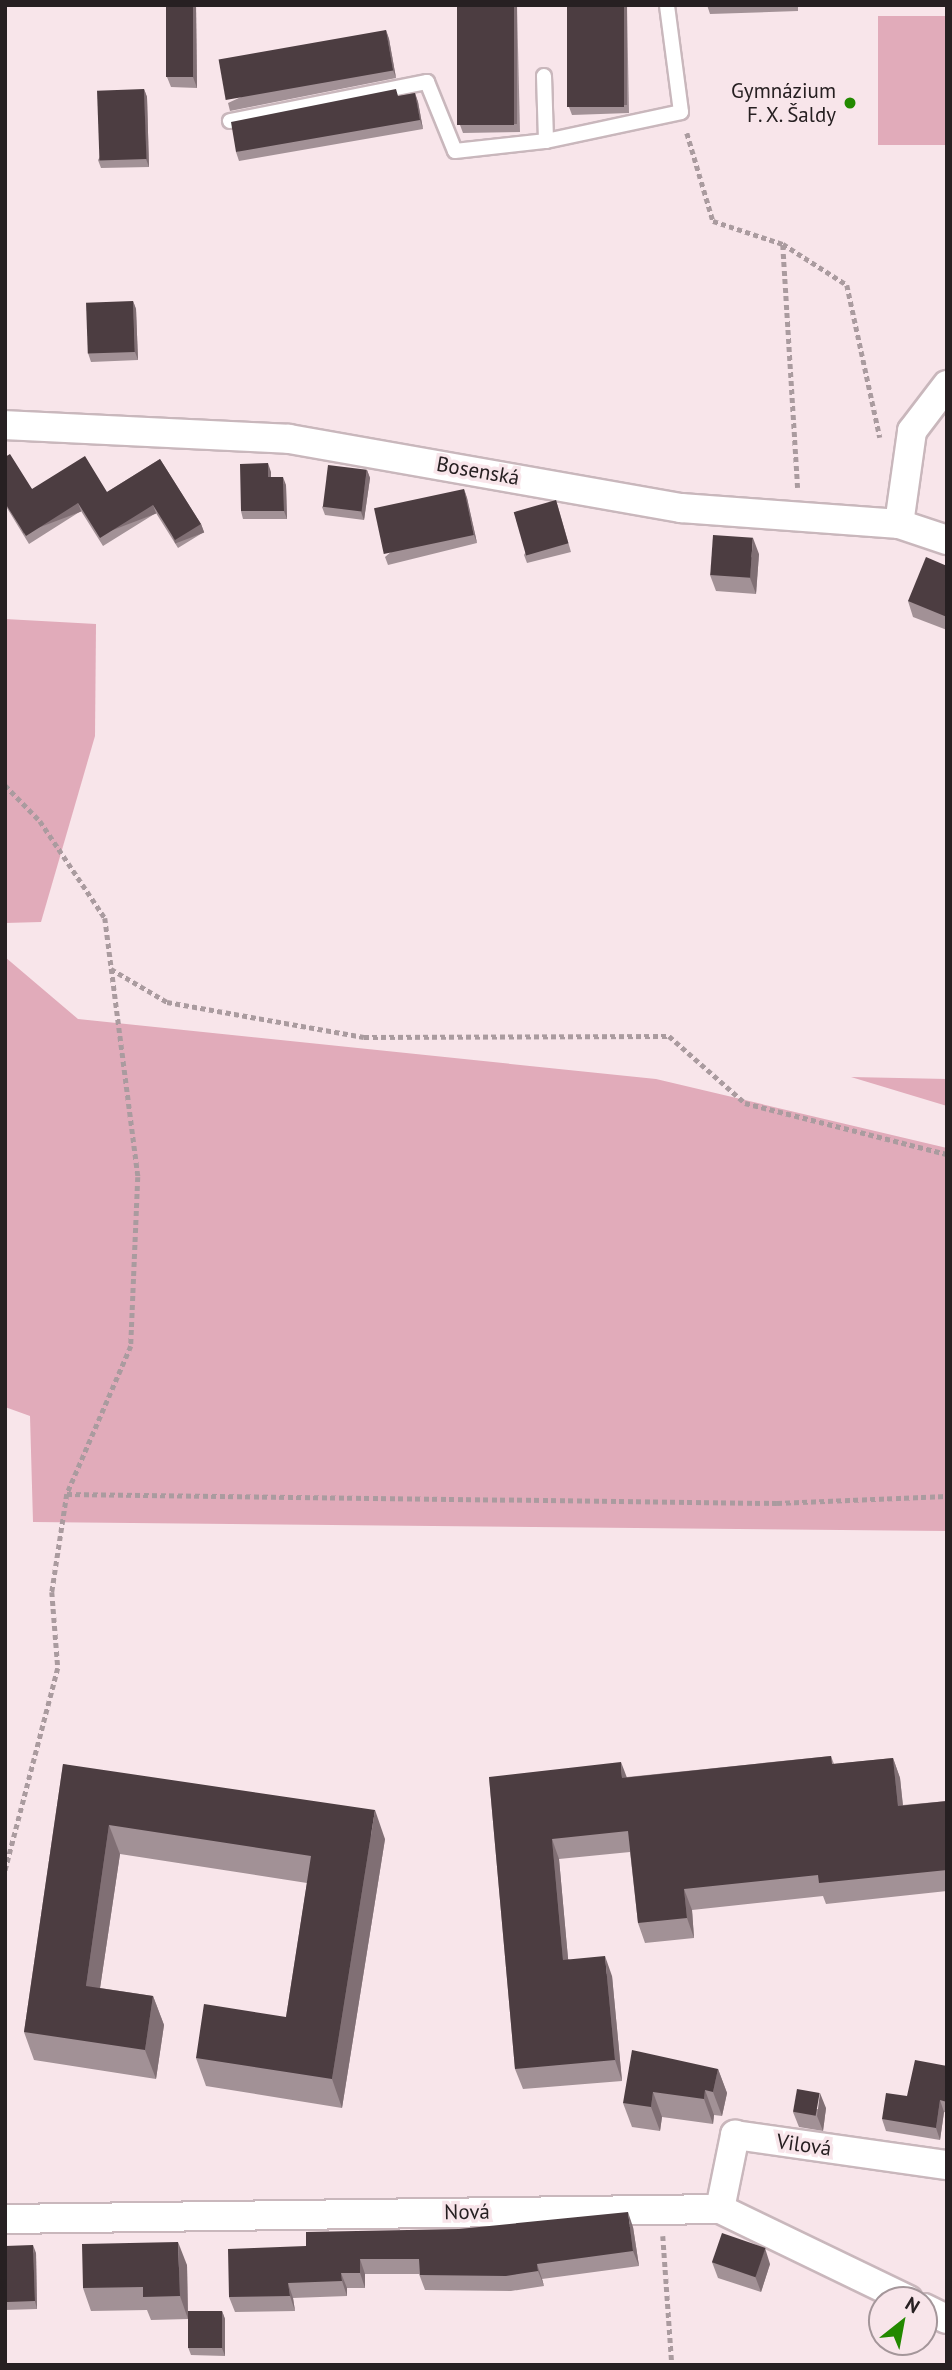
<!DOCTYPE html>
<html>
<head>
<meta charset="utf-8">
<style>
  body { margin:0 }
  #map { position:relative; width:952px; height:2370px; overflow:hidden; background:#f8e5ea; font-family:"PT Sans",sans-serif }
  div>[style] { position:absolute }
  [style*='--x'] { left:calc(var(--x)*1px); top:calc(var(--y)*1px); width:calc(var(--w)*1px); rotate:calc(var(--a)*1deg) }
  .green>* { inset:0; background:#e1abba; transform-origin:0 0 }
  .path>* { height:4.5px; margin-top:-2.25px; transform-origin:0; background:repeating-linear-gradient(90deg,#aa9b9f 0 5px,transparent 0 8.5px) }
  .roads { filter:drop-shadow(2px 0 #c9b7bc) drop-shadow(-2px 0 #c9b7bc) drop-shadow(0 2px #c9b7bc) drop-shadow(0 -2px #c9b7bc) }
  .service>* { height:14px; margin:-7px; padding:0 7px; transform-origin:7px; border-radius:7px; background:#fff }
  .minor>* { height:28px; margin:-14px; padding:0 14px; transform-origin:14px; border-radius:14px; background:#fff }
  .wall>* { inset:0; background:#a29196 }
  .shaded-wall>* { inset:0; background:#806f74; transform-origin:0 0 }
  .building>* { inset:0; background:#4c3d41; transform-origin:0 0 }
  .dots>* { width:19px; height:19px; translate:-50% -50%; box-sizing:border-box; border:4px solid #f8e5ea; border-radius:50% }
  span { translate:-50% -50%; white-space:nowrap; text-align:center; line-height:1.15; -webkit-text-stroke:7px #f8e5ea; paint-order:stroke }
  .poi-label { font-size:21px; color:#272022 }
  .right { translate:-100% -50%; text-align:right }
  .street-label { font-size:21px; color:#272022 }
  .frame { position:absolute; inset:0; border:7px solid #272022; pointer-events:none }
  .north { position:absolute; left:868px; top:2286px; width:70px; height:70px; box-sizing:border-box; background:#f8e5ea; border:2px solid #a4969a; border-radius:50%; rotate:31deg; font-size:19px; font-weight:700; line-height:28px; text-align:center; color:#272022 }
  .north::after { content:''; display:block; margin:auto; width:24px; height:32px; background:#238900; clip-path:polygon(50% 0,100% 100%,50% 72%,0 100%) }
</style>
</head>
<body>
<div id="map">
  <div class="green">
    <div style="left:947px;top:16px;width:129px;height:69px;rotate:90deg"></div>
    <div style="clip-path:polygon(5px 619px,96px 624px,95px 736px,41px 922px,5px 923px)"></div>
    <div style="clip-path:polygon(5px 957px,78px 1019px,656px 1079px,947px 1148px,947px 1531px,33px 1522px,30px 1416px,5px 1407px)"></div>
    <div style="clip-path:polygon(851px 1077px,947px 1079px,947px 1106px)"></div>
  </div>
  <div class="path">
    <div style="--x:687;--y:133;--w:92;--a:73.5"></div>
    <div style="--x:713;--y:221;--w:74;--a:18.2"></div>
    <div style="--x:783;--y:244;--w:76;--a:32.6"></div>
    <div style="--x:847;--y:285;--w:156;--a:77.8"></div>
    <div style="--x:783;--y:245;--w:243;--a:86.5"></div>
    <div style="--x:5;--y:785;--w:50;--a:45.8"></div>
    <div style="--x:40;--y:821;--w:117;--a:56.2"></div>
    <div style="--x:105;--y:918;--w:261;--a:82.7"></div>
    <div style="--x:138;--y:1177;--w:169;--a:92.4"></div>
    <div style="--x:131;--y:1346;--w:161;--a:113.4"></div>
    <div style="--x:67;--y:1494;--w:99;--a:98.7"></div>
    <div style="--x:52;--y:1592;--w:76;--a:85.5"></div>
    <div style="--x:58;--y:1668;--w:210;--a:104.6"></div>
    <div style="--x:111;--y:969;--w:65;--a:30.5"></div>
    <div style="--x:167;--y:1002;--w:200;--a:10.1"></div>
    <div style="--x:364;--y:1037;--w:305;--a:-0.2"></div>
    <div style="--x:669;--y:1036;--w:101;--a:41.4"></div>
    <div style="--x:745;--y:1103;--w:208;--a:14.2"></div>
    <div style="--x:67;--y:1494;--w:710;--a:0.73"></div>
    <div style="--x:777;--y:1503;--w:170;--a:-2.4"></div>
    <div style="--x:663;--y:2236;--w:129;--a:86"></div>
  </div>
  <div class="roads">
    <div class="service">
      <div style="--x:544;--y:76;--w:65;--a:88.2"></div>
      <div style="--x:546;--y:141;--w:138;--a:-12.1"></div>
      <div style="--x:681;--y:112;--w:108;--a:-97.5"></div>
      <div style="--x:230;--y:121;--w:201;--a:-11.2"></div>
      <div style="--x:427;--y:82;--w:74;--a:67.9"></div>
      <div style="--x:455;--y:151;--w:92;--a:-6.3"></div>
    </div>
    <div class="minor">
      <div style="--x:5;--y:425;--w:284;--a:2.8"></div>
      <div style="--x:289;--y:439;--w:398;--a:10"></div>
      <div style="--x:681;--y:508;--w:219;--a:4.2"></div>
      <div style="--x:899;--y:524;--w:51;--a:18.4"></div>
      <div style="--x:899;--y:524;--w:94;--a:-82"></div>
      <div style="--x:912;--y:431;--w:58;--a:-52.7"></div>
      <div style="--x:720;--y:2209;--w:76;--a:-78.5"></div>
      <div style="--x:735;--y:2135;--w:214;--a:8.1"></div>
      <div style="--x:5;--y:2219;--w:715;--a:-0.8"></div>
      <div style="--x:720;--y:2209;--w:209;--a:25.8"></div>
      <div style="--x:924;--y:2308;--w:25;--a:26"></div>
    </div>
  </div>
  <div class="wall">
    <div style="clip-path:polygon(166px 5px,196px 5px,197px 88px,171px 87px,167px 77px)"></div>
    <div style="clip-path:polygon(457px 5px,517px 5px,520px 132px,463px 133px,460px 125px)"></div>
    <div style="clip-path:polygon(627px 5px,629px 113px,572px 115px,569px 107px)"></div>
    <div style="clip-path:polygon(707px 5px,798px 5px,798px 11px,710px 14px)"></div>
    <div style="clip-path:polygon(386px 30px,389px 39px,396px 78px,230px 111px,228px 103px)"></div>
    <div style="clip-path:polygon(144px 89px,147px 97px,149px 167px,101px 168px,98px 160px)"></div>
    <div style="clip-path:polygon(415px 93px,418px 102px,423px 129px,239px 161px,236px 152px,399px 96px)"></div>
    <div style="clip-path:polygon(133px 301px,136px 309px,138px 360px,91px 362px,88px 353px)"></div>
    <div style="clip-path:polygon(5px 457px,32px 489px,107px 492px,160px 459px,201px 524px,204px 532px,178px 548px,156px 513px,103px 546px,81px 511px,29px 544px,7px 508px,5px 509px)"></div>
    <div style="clip-path:polygon(367px 470px,370px 478px,364px 520px,325px 515px,322px 507px)"></div>
    <div style="clip-path:polygon(271px 472px,271px 477px,286px 485px,287px 519px,243px 519px,241px 511px)"></div>
    <div style="clip-path:polygon(464px 489px,467px 498px,477px 543px,388px 565px,385px 557px)"></div>
    <div style="clip-path:polygon(556px 500px,571px 552px,527px 563px,524px 555px)"></div>
    <div style="clip-path:polygon(759px 554px,756px 594px,716px 591px,710px 575px)"></div>
    <div style="clip-path:polygon(947px 566px,947px 630px,913px 617px,908px 601px)"></div>
    <div style="clip-path:polygon(831px 1756px,834px 1764px,893px 1758px,900px 1778px,903px 1805px,947px 1801px,947px 1891px,826px 1904px,823px 1896px,692px 1910px,694px 1938px,645px 1943px,638px 1923px,630px 1852px,559px 1859px,568px 1959px,612px 1976px,622px 2081px,523px 2089px,515px 2069px,489px 1777px,627px 1777px)"></div>
    <div style="clip-path:polygon(63px 1764px,385px 1839px,342px 2108px,206px 2086px,196px 2058px,286px 2017px,307px 1883px,120px 1854px,100px 1988px,153px 1996px,164px 2025px,156px 2079px,34px 2060px,24px 2032px)"></div>
    <div style="clip-path:polygon(947px 2066px,947px 2113px,944px 2112px,940px 2140px,886px 2131px,882px 2119px,907px 2096px)"></div>
    <div style="clip-path:polygon(718px 2069px,727px 2093px,722px 2116px,714px 2115px,713px 2124px,662px 2117px,660px 2131px,632px 2127px,623px 2103px)"></div>
    <div style="clip-path:polygon(826px 2108px,823px 2131px,799px 2127px,793px 2112px)"></div>
    <div style="clip-path:polygon(633px 2227px,639px 2266px,542px 2279px,544px 2286px,511px 2291px,425px 2290px,419px 2274px,365px 2274px,365px 2288px,347px 2288px,347px 2296px,293px 2298px,295px 2311px,235px 2312px,229px 2297px,306px 2246px)"></div>
    <div style="clip-path:polygon(5px 2246px,36px 2253px,37px 2309px,5px 2310px)"></div>
    <div style="clip-path:polygon(712px 2262px,770px 2264px,761px 2292px,718px 2278px)"></div>
    <div style="clip-path:polygon(187px 2265px,188px 2319px,151px 2320px,147px 2310px,91px 2311px,83px 2288px)"></div>
    <div style="clip-path:polygon(222px 2311px,225px 2319px,225px 2356px,191px 2355px,188px 2347px)"></div>
  </div>
  <div class="shaded-wall">
    <div style="clip-path:polygon(193px 5px,196px 5px,197px 88px,193px 77px)"></div>
    <div style="left:514px;top:5px;width:3px;height:119px"></div>
    <div style="left:624px;top:5px;width:3px;height:100px"></div>
    <div style="clip-path:polygon(386px 30px,389px 39px,396px 78px,393px 70px)"></div>
    <div style="clip-path:polygon(144px 89px,147px 97px,149px 167px,146px 159px)"></div>
    <div style="clip-path:polygon(415px 93px,418px 102px,423px 129px,420px 120px)"></div>
    <div style="clip-path:polygon(133px 301px,136px 309px,138px 360px,135px 352px)"></div>
    <div style="clip-path:polygon(268px 463px,271px 472px,271px 485px,268px 477px)"></div>
    <div style="clip-path:polygon(367px 470px,370px 478px,364px 520px,361px 512px)"></div>
    <div style="clip-path:polygon(283px 477px,286px 485px,287px 519px,284px 511px)"></div>
    <div style="clip-path:polygon(464px 489px,467px 498px,477px 543px,474px 535px)"></div>
    <div style="left:78px;top:503px;width:9px;height:62px;rotate:69deg"></div>
    <div style="left:153px;top:505px;width:9px;height:62px;rotate:69deg"></div>
    <div style="left:201px;top:524px;width:9px;height:31px;rotate:69deg"></div>
    <div style="clip-path:polygon(753px 538px,759px 554px,756px 594px,750px 578px)"></div>
    <div style="clip-path:polygon(893px 1758px,900px 1778px,905px 1827px,898px 1806px)"></div>
    <div style="clip-path:polygon(621px 1762px,629px 1783px,622px 1778px)"></div>
    <div style="clip-path:polygon(375px 1810px,385px 1839px,342px 2108px,332px 2079px)"></div>
    <div style="clip-path:polygon(109px 1825px,120px 1854px,96px 2015px,86px 1986px)"></div>
    <div style="clip-path:polygon(552px 1839px,559px 1859px,570px 1980px,563px 1960px)"></div>
    <div style="clip-path:polygon(684px 1889px,692px 1910px,694px 1938px,687px 1918px)"></div>
    <div style="clip-path:polygon(605px 1956px,612px 1976px,622px 2081px,615px 2060px)"></div>
    <div style="clip-path:polygon(153px 1996px,164px 2025px,156px 2079px,145px 2050px)"></div>
    <div style="clip-path:polygon(718px 2069px,727px 2093px,722px 2116px,713px 2092px)"></div>
    <div style="clip-path:polygon(705px 2090px,714px 2115px,713px 2124px,704px 2099px)"></div>
    <div style="clip-path:polygon(653px 2092px,662px 2117px,660px 2131px,651px 2107px)"></div>
    <div style="clip-path:polygon(820px 2093px,826px 2108px,823px 2131px,817px 2116px)"></div>
    <div style="clip-path:polygon(940px 2100px,944px 2112px,940px 2140px,936px 2128px)"></div>
    <div style="clip-path:polygon(628px 2212px,633px 2227px,639px 2266px,633px 2251px)"></div>
    <div style="clip-path:polygon(178px 2242px,187px 2265px,188px 2319px,180px 2296px)"></div>
    <div style="clip-path:polygon(33px 2245px,36px 2253px,37px 2309px,35px 2301px)"></div>
    <div style="clip-path:polygon(765px 2248px,770px 2264px,761px 2292px,755px 2276px)"></div>
    <div style="clip-path:polygon(360px 2259px,365px 2274px,365px 2288px,360px 2273px)"></div>
    <div style="clip-path:polygon(537px 2264px,542px 2279px,544px 2286px,538px 2271px)"></div>
    <div style="clip-path:polygon(341px 2273px,347px 2288px,347px 2296px,342px 2281px)"></div>
    <div style="clip-path:polygon(288px 2283px,293px 2298px,295px 2311px,290px 2296px)"></div>
    <div style="clip-path:polygon(222px 2311px,225px 2319px,225px 2356px,222px 2348px)"></div>
  </div>
  <div class="building">
    <div style="left:166px;top:5px;width:27px;height:72px"></div>
    <div style="left:457px;top:5px;width:57px;height:120px"></div>
    <div style="left:567px;top:5px;width:57px;height:102px"></div>
    <div style="left:386px;top:30px;width:41px;height:170px;rotate:80deg"></div>
    <div style="left:144px;top:89px;width:70px;height:47px;rotate:88deg"></div>
    <div style="clip-path:polygon(396px 89px,398px 96px,415px 93px,420px 120px,236px 152px,231px 122px)"></div>
    <div style="left:133px;top:301px;width:51px;height:47px;rotate:88deg"></div>
    <div style="clip-path:polygon(10px 454px,32px 489px,85px 456px,107px 492px,160px 459px,201px 524px,175px 540px,153px 505px,100px 538px,78px 503px,26px 536px,5px 503px,5px 457px)"></div>
    <div style="clip-path:polygon(268px 463px,268px 477px,283px 477px,284px 511px,241px 511px,240px 464px)"></div>
    <div style="left:328px;top:465px;width:39px;height:42px;rotate:7deg"></div>
    <div style="left:464px;top:489px;width:47px;height:92px;rotate:78deg"></div>
    <div style="left:556px;top:500px;width:45px;height:44px;rotate:74deg"></div>
    <div style="left:713px;top:535px;width:40px;height:40px;rotate:4deg"></div>
    <div style="clip-path:polygon(926px 557px,947px 566px,947px 617px,908px 601px)"></div>
    <div style="clip-path:polygon(831px 1756px,832px 1764px,893px 1758px,898px 1806px,947px 1801px,947px 1870px,819px 1883px,818px 1875px,684px 1889px,687px 1918px,638px 1923px,628px 1831px,552px 1839px,563px 1960px,605px 1956px,615px 2060px,515px 2069px,489px 1777px,621px 1762px,622px 1778px)"></div>
    <div style="clip-path:polygon(63px 1764px,375px 1810px,332px 2079px,196px 2058px,204px 2004px,286px 2017px,311px 1856px,109px 1825px,86px 1986px,153px 1996px,145px 2050px,24px 2032px)"></div>
    <div style="clip-path:polygon(632px 2050px,718px 2069px,713px 2092px,705px 2090px,704px 2099px,653px 2092px,651px 2107px,623px 2103px)"></div>
    <div style="clip-path:polygon(915px 2060px,947px 2066px,947px 2102px,940px 2100px,936px 2128px,882px 2119px,886px 2093px,907px 2096px)"></div>
    <div style="left:797px;top:2089px;width:23px;height:23px;rotate:10deg"></div>
    <div style="clip-path:polygon(628px 2212px,633px 2251px,537px 2264px,538px 2271px,506px 2276px,420px 2275px,419px 2259px,360px 2259px,360px 2273px,341px 2273px,342px 2281px,288px 2283px,290px 2296px,229px 2297px,228px 2249px,306px 2246px,306px 2232px,459px 2229px)"></div>
    <div style="left:722px;top:2233px;width:46px;height:31px;rotate:19deg"></div>
    <div style="clip-path:polygon(178px 2242px,180px 2296px,143px 2297px,143px 2287px,83px 2288px,82px 2244px)"></div>
    <div style="left:33px;top:2245px;width:56px;height:28px;rotate:88deg"></div>
    <div style="left:222px;top:2311px;width:37px;height:34px;rotate:90deg"></div>
  </div>
  <div class="dots">
    <div style="left:850px;top:103px;background:#238900"></div>
  </div>
  <div class="poi-label">
    <span class="right" style="left:836px;top:103px">Gymnázium<br>F. X. Šaldy</span>
  </div>
  <div class="street-label">
    <span style="left:478px;top:471px;rotate:10deg">Bosenská</span>
    <span style="left:804px;top:2145px;rotate:8deg">Vilová</span>
    <span style="left:467px;top:2212px;rotate:-1deg">Nová</span>
  </div>
  <div class="frame"></div>
  <div class="north">N</div>
</div>
</body>
</html>
